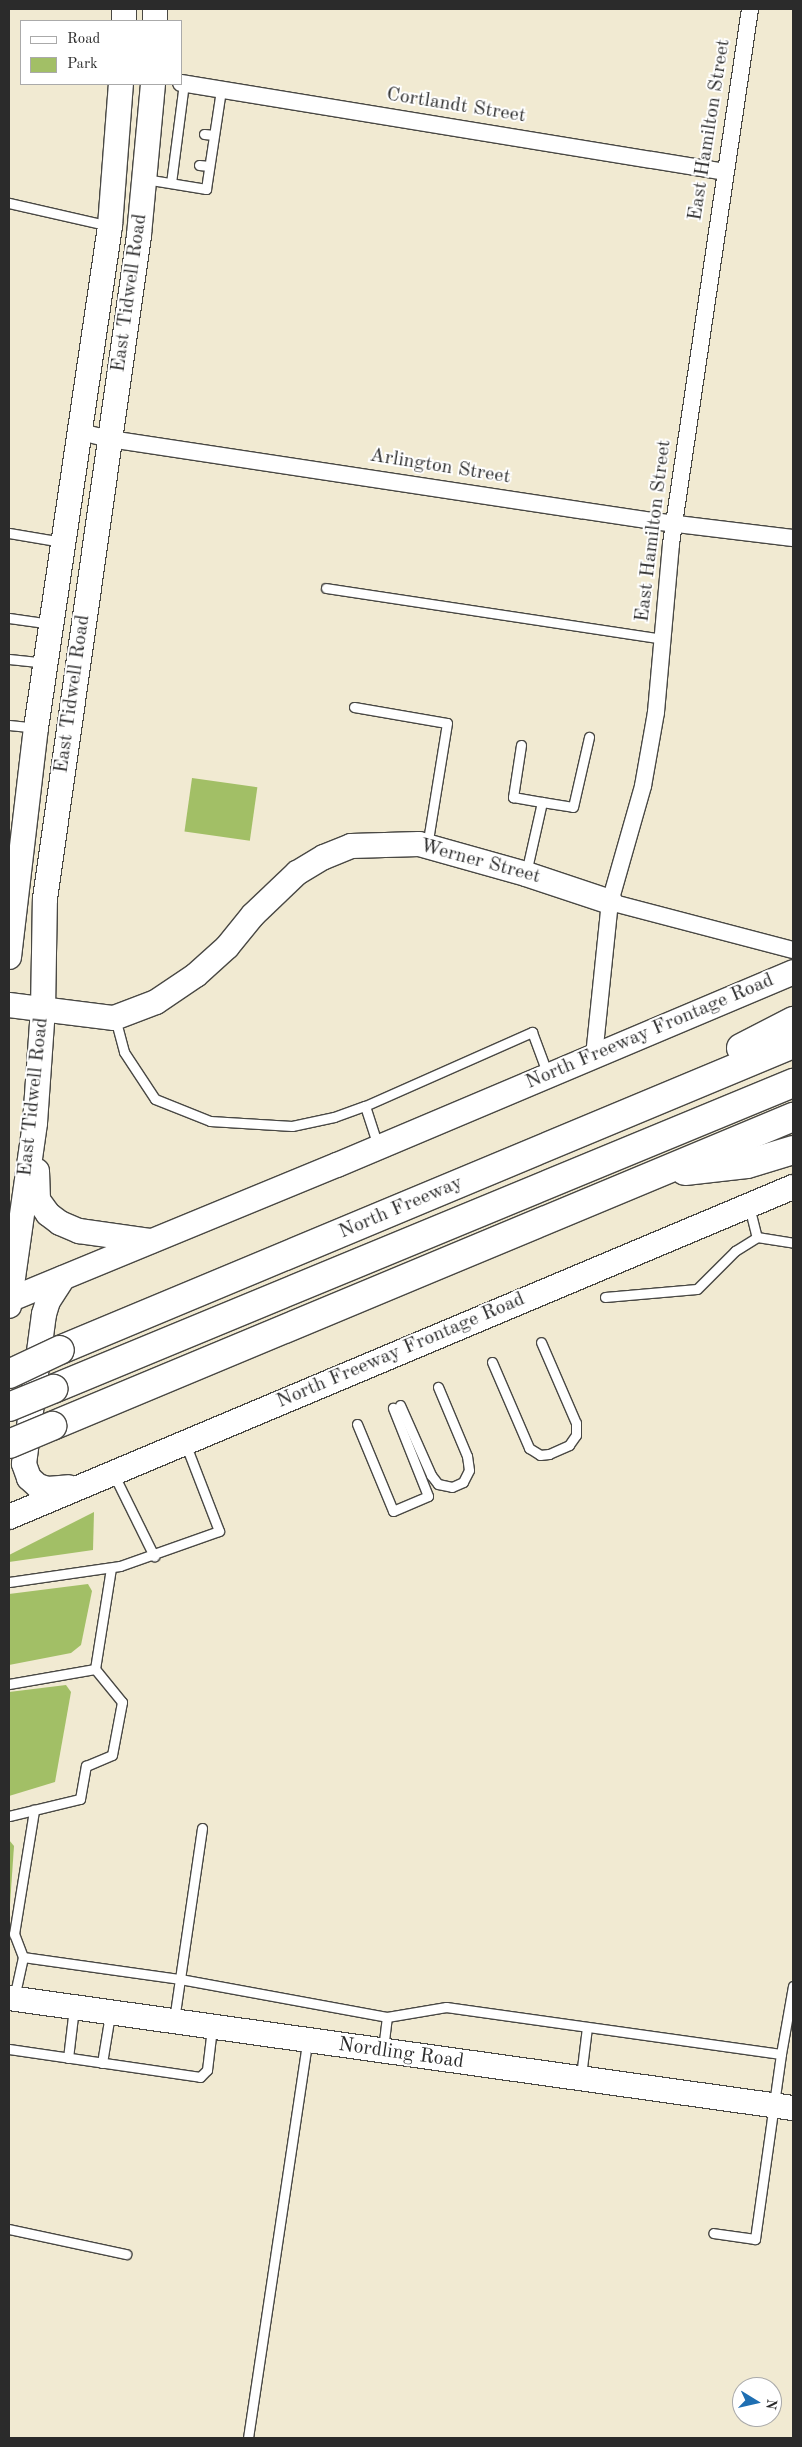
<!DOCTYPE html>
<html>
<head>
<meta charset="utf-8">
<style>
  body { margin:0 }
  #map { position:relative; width:802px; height:2447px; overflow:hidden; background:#f1ead2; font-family:"Old Standard TT",serif }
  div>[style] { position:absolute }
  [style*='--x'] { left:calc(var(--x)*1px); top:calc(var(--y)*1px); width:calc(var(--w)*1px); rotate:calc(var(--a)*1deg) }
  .green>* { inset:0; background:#a2bf66; transform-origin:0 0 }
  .roads { filter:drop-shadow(1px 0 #494844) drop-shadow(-1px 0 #494844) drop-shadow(0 1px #494844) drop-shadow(0 -1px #494844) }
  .lane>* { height:9px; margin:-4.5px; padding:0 4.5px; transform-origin:4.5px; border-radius:4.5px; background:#fff }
  .street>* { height:16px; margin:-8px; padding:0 8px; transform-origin:8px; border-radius:8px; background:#fff }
  .secondary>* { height:24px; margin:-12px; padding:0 12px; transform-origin:12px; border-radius:12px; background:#fff }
  .highway>* { height:28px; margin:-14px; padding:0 14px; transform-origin:14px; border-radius:14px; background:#fff }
  .bridges { filter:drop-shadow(1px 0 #494844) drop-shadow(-1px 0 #494844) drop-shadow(0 1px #494844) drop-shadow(0 -1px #494844) }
  .highway-bridge>* { height:28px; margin:-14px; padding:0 14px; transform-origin:14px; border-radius:14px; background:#fff }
  span { translate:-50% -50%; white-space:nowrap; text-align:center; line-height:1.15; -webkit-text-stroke:4px #fff; paint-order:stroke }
  .street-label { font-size:20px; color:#2b2b2b }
  .frame { position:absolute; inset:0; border:10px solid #2b2b2b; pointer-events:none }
  .legend { position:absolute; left:20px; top:20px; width:162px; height:65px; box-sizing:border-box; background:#fff; border:1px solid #aaa; margin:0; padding:6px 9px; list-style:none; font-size:15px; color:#2b2b2b }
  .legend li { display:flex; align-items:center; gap:10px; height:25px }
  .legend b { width:25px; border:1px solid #aaa }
  .north { position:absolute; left:732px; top:2377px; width:50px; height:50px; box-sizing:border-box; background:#fff; border:1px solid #aaa; border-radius:50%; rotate:99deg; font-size:14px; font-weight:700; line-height:20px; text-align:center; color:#2b2b2b }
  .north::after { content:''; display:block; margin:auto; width:18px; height:22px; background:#1f6fb2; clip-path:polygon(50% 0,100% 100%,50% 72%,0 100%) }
</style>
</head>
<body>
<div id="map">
  <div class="green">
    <div style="left:192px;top:778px;width:66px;height:54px;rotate:8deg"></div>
    <div style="clip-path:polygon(94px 1512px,93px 1550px,9px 1562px,9px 1555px)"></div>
    <div style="clip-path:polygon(88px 1584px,92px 1591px,81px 1645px,71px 1653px,9px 1665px,9px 1594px)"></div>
    <div style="clip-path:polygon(66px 1685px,71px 1692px,55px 1782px,9px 1796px,9px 1692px)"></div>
    <div style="clip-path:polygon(9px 1840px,14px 1846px,9px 1919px)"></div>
  </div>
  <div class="roads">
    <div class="lane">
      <div style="--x:204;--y:134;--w:10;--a:6"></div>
      <div style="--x:199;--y:165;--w:10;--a:6"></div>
      <div style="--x:145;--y:179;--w:62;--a:9.3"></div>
      <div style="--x:206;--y:189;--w:100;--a:-81.4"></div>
      <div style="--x:171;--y:183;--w:101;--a:-82.6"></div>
      <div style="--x:9;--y:203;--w:104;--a:12.8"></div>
      <div style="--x:9;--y:533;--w:54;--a:9.6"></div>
      <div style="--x:326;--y:588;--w:341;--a:8.6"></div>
      <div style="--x:9;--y:618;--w:42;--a:8.1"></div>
      <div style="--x:9;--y:659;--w:36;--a:6"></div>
      <div style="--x:354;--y:707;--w:94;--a:9.8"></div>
      <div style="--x:447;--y:723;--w:125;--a:99.2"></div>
      <div style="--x:9;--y:725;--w:27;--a:6"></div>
      <div style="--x:521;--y:745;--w:53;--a:98.7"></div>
      <div style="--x:513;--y:797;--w:29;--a:10"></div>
      <div style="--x:526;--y:873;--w:73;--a:-77.3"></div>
      <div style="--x:542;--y:802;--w:31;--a:9"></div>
      <div style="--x:573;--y:807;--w:72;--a:-77.1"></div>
      <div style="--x:115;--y:1018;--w:35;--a:75"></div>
      <div style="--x:124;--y:1052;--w:56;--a:56.6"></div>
      <div style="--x:155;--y:1099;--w:59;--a:21.8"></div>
      <div style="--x:210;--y:1121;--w:82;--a:3.5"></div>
      <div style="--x:292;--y:1126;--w:43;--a:-12.1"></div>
      <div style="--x:334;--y:1117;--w:33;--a:-20"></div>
      <div style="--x:365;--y:1106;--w:183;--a:-23.9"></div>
      <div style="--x:532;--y:1032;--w:46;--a:69.6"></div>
      <div style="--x:365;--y:1106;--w:42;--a:72"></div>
      <div style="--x:749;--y:1206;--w:32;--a:76"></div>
      <div style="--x:605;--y:1297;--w:92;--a:-5"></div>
      <div style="--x:697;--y:1289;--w:54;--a:-45"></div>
      <div style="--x:735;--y:1251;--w:26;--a:-32"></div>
      <div style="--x:757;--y:1237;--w:36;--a:9"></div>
      <div style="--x:492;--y:1362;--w:94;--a:66.7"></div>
      <div style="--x:529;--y:1448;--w:13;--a:32"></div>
      <div style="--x:540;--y:1455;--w:9;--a:-6"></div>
      <div style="--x:549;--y:1454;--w:22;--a:-24"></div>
      <div style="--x:569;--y:1445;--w:12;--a:-55"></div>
      <div style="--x:576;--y:1435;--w:12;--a:-90"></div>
      <div style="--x:576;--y:1423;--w:88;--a:-113.4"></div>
      <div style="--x:400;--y:1405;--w:77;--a:66.1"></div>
      <div style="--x:431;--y:1475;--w:11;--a:52"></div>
      <div style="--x:438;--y:1484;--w:14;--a:12"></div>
      <div style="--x:452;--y:1487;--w:12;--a:-24"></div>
      <div style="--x:463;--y:1482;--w:13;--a:-63"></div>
      <div style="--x:469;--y:1470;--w:14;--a:-98"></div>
      <div style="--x:467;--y:1456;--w:75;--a:-112.8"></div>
      <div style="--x:357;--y:1424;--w:94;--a:67.5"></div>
      <div style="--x:393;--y:1511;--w:38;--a:-23"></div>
      <div style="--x:428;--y:1496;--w:95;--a:-111.7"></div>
      <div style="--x:113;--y:1473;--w:93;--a:63.7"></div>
      <div style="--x:9;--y:1582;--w:112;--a:-8.2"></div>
      <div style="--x:120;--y:1566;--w:105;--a:-19.5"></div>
      <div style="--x:219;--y:1531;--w:94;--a:-111.1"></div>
      <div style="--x:9;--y:1684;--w:87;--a:-9.9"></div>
      <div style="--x:9;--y:1816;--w:73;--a:-13.5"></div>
      <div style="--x:80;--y:1799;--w:34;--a:-80"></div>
      <div style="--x:86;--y:1766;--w:28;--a:-23"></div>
      <div style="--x:112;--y:1755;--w:54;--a:-79.3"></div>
      <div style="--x:122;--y:1702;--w:43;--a:-129.3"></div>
      <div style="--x:95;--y:1669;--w:102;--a:-81"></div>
      <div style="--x:23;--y:1957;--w:159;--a:8"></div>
      <div style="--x:180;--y:1979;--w:210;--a:10.4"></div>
      <div style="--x:387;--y:2017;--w:60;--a:-9.6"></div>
      <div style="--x:446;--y:2007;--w:338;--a:8"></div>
      <div style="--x:781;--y:2054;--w:187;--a:98"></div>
      <div style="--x:755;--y:2239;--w:42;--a:-171.9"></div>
      <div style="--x:14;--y:1998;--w:42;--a:-77.6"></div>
      <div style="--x:23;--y:1957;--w:25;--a:-111"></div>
      <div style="--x:14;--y:1934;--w:126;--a:-80.8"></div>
      <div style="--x:174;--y:2020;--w:194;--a:-81.7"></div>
      <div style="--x:9;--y:2049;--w:193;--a:8.3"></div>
      <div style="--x:200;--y:2077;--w:10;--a:-45"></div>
      <div style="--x:207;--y:2070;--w:42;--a:-83.2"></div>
      <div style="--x:383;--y:2049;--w:32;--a:-83"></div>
      <div style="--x:781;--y:2054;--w:69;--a:-80"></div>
      <div style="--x:68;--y:2058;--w:50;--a:-83.2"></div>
      <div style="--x:102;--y:2063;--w:50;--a:-80.7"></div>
      <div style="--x:581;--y:2076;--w:49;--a:-83"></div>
      <div style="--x:9;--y:2229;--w:120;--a:12.1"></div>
      <div style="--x:248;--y:2438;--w:400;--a:-81.5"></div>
    </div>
    <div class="street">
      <div style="--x:181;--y:83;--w:551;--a:9.29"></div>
      <div style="--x:81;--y:432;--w:30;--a:14"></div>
      <div style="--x:110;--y:439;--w:548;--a:8.6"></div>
      <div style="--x:652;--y:521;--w:142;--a:6.9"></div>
      <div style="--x:610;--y:902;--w:189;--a:14.7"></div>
      <div style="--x:594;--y:1056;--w:155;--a:-84.1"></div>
      <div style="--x:610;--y:902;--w:121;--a:-74.1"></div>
      <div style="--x:643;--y:786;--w:75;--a:-80"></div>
      <div style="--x:656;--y:712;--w:169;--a:-84.9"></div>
      <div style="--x:671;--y:544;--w:541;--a:-81.6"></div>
    </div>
    <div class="secondary">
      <div style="--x:124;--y:21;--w:12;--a:-90"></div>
      <div style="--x:155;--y:21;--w:12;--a:-90"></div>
      <div style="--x:9;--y:957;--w:231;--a:-83.3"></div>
      <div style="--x:36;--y:728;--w:507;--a:-81.61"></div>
      <div style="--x:110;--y:226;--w:142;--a:-85.6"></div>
      <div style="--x:9;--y:1005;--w:106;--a:7.1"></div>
      <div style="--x:114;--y:1018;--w:45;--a:-20.9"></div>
      <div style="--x:156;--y:1002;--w:48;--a:-34"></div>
      <div style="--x:196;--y:975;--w:42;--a:-42.1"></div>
      <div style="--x:227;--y:947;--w:41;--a:-50.9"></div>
      <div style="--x:253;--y:915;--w:61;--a:-43.7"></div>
      <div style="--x:297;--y:873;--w:31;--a:-31"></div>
      <div style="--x:324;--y:857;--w:29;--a:-22"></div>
      <div style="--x:351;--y:846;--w:68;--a:-1.7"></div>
      <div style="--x:419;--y:844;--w:111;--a:15.7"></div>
      <div style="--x:526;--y:874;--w:89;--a:18.4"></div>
      <div style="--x:37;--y:1171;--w:29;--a:88"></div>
      <div style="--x:38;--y:1200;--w:17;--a:54"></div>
      <div style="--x:48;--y:1214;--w:15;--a:37"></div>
      <div style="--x:60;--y:1223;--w:21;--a:23"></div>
      <div style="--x:79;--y:1231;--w:73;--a:7.9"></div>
      <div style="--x:63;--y:1278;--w:27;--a:123"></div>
      <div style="--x:48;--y:1301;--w:14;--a:107"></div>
      <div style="--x:44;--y:1314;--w:151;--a:97.6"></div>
      <div style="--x:24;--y:1464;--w:15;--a:70"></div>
      <div style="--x:29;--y:1478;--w:12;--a:42"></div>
      <div style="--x:38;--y:1486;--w:10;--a:17"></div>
      <div style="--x:48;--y:1489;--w:21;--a:-5"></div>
      <div style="--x:9;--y:1300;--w:355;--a:-22.4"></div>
      <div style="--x:337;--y:1165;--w:495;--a:-22.9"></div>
      <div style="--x:9;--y:1306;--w:185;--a:-81.9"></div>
      <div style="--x:35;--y:1123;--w:113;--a:-86"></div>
      <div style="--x:43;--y:1010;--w:111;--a:-89"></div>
      <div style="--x:45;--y:899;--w:671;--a:-81.94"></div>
      <div style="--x:139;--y:235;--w:152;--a:-84.7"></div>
      <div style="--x:9;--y:1517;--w:851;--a:-22.83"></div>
      <div style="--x:9;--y:1998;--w:792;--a:7.99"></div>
    </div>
    <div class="highway">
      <div style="--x:741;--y:1048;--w:59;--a:-27.4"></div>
      <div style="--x:685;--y:1171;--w:62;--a:-6.4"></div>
      <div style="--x:747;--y:1164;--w:48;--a:-16.9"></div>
      <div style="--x:60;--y:1350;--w:794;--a:-22.66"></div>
      <div style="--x:53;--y:1389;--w:801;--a:-22.47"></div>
      <div style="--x:52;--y:1426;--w:803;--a:-22.64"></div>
    </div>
  </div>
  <div class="bridges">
    <div class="highway-bridge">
      <div style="--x:9;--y:1374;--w:56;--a:-25.2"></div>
      <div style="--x:9;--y:1407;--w:48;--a:-22.2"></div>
      <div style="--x:9;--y:1444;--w:47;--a:-22.7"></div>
    </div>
  </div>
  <div class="street-label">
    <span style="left:456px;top:106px;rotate:9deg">Cortlandt Street</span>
    <span style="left:710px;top:130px;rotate:-81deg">East Hamilton Street</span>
    <span style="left:130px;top:293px;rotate:-82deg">East Tidwell Road</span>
    <span style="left:440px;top:467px;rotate:9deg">Arlington Street</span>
    <span style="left:654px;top:531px;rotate:-83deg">East Hamilton Street</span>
    <span style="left:73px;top:694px;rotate:-82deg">East Tidwell Road</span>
    <span style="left:480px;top:862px;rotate:15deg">Werner Street</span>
    <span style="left:650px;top:1032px;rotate:-23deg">North Freeway Frontage Road</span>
    <span style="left:34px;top:1097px;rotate:-84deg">East Tidwell Road</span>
    <span style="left:401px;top:1208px;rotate:-23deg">North Freeway</span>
    <span style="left:401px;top:1351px;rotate:-23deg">North Freeway Frontage Road</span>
    <span style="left:401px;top:2054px;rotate:8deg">Nordling Road</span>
  </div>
  <div class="frame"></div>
  <ul class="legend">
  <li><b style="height:6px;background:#fff"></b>Road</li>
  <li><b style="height:14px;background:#a2bf66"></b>Park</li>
  </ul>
  <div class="north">N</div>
</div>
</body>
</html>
